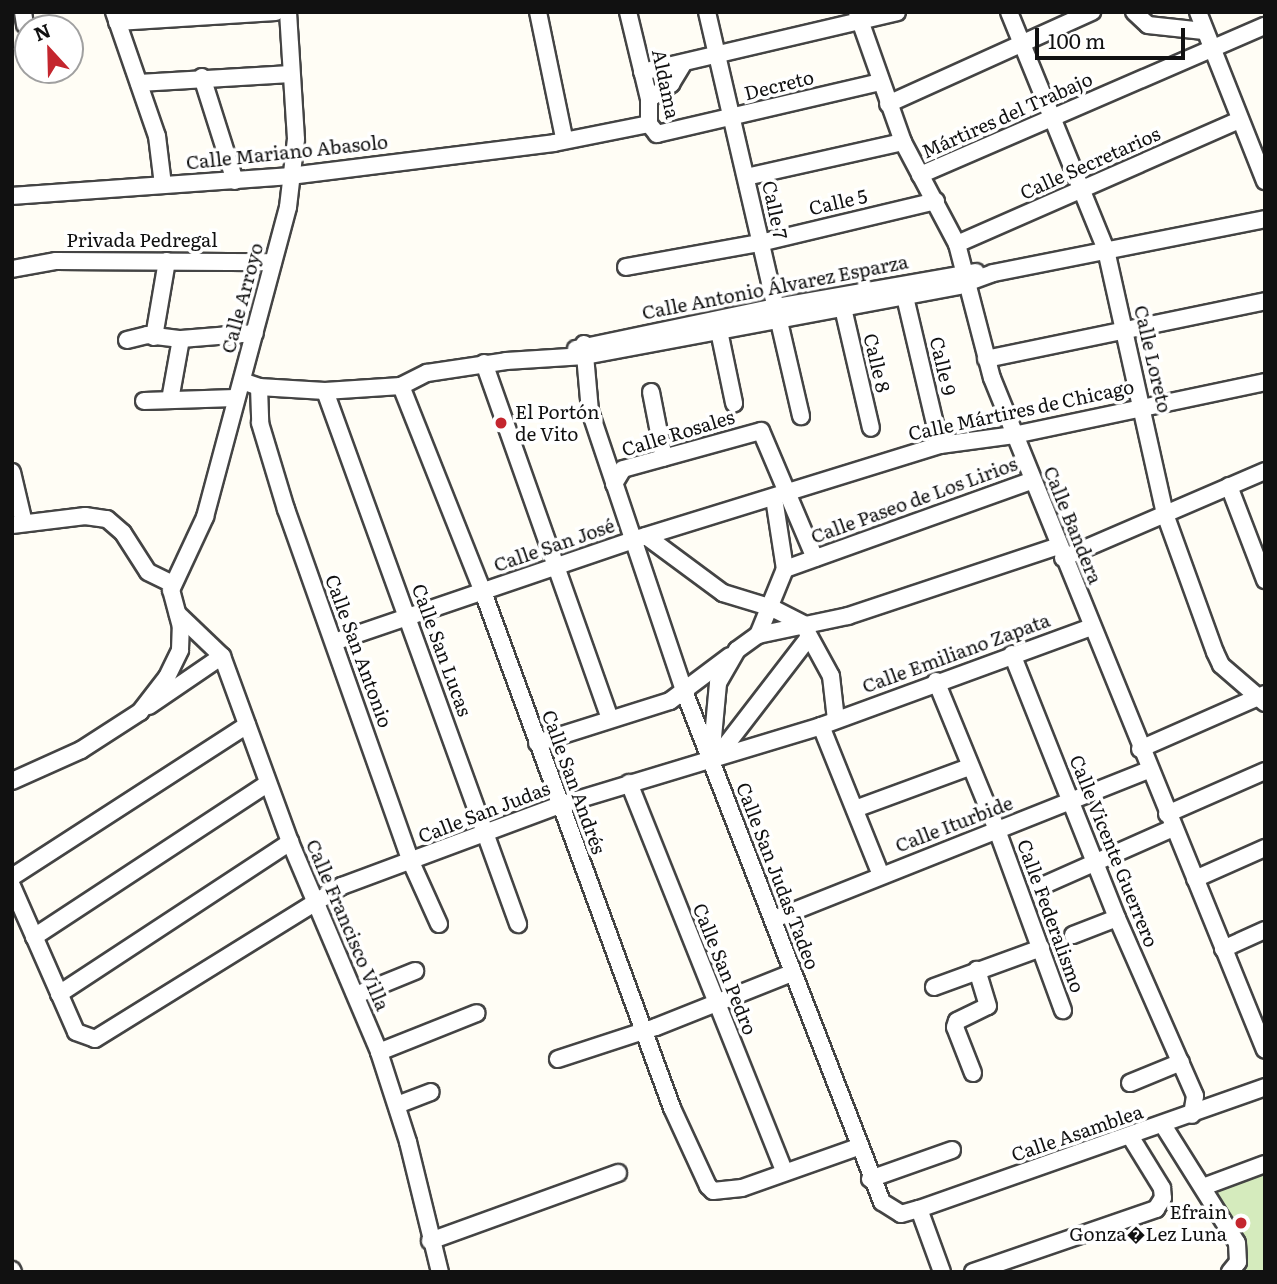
<!DOCTYPE html>
<html>
<head>
<meta charset="utf-8">
<style>
  body { margin:0 }
  #map { position:relative; width:1277px; height:1284px; overflow:hidden; background:#fffdf5; font-family:Literata,serif }
  div>[style] { position:absolute }
  [style*='--x'] { left:calc(var(--x)*1px); top:calc(var(--y)*1px); width:calc(var(--w)*1px); rotate:calc(var(--a)*1deg) }
  .green>* { inset:0; background:#d5ebbd }
  .roads { filter:drop-shadow(2px 0 #444) drop-shadow(-2px 0 #444) drop-shadow(0 2px #444) drop-shadow(0 -2px #444) }
  .minor>* { height:16px; margin:-8px; padding:0 8px; transform-origin:8px; border-radius:8px; background:#fff }
  .dots>* { width:19px; height:19px; translate:-50% -50%; box-sizing:border-box; border:4px solid #fff; border-radius:50% }
  span { translate:-50% -50%; white-space:nowrap; text-align:center; line-height:1.15; -webkit-text-stroke:7px #fff; paint-order:stroke }
  .street-label { font-size:19px; color:#111 }
  .poi-label { font-size:19px; color:#111 }
  .left { translate:0 -50%; text-align:left }
  .right { translate:-100% -50%; text-align:right }
  .frame { position:absolute; inset:0; border:14px solid #111; pointer-events:none }
  .north { position:absolute; left:14px; top:14px; width:70px; height:70px; box-sizing:border-box; background:#fff; border:2px solid #a0a0a0; border-radius:50%; rotate:338deg; font-size:19px; font-weight:700; line-height:28px; text-align:center; color:#111 }
  .north::after { content:''; display:block; margin:auto; width:24px; height:32px; background:#c4262e; clip-path:polygon(50% 0,100% 100%,50% 72%,0 100%) }
  .scale { position:absolute; left:1035px; top:28px; width:150px; height:32px; box-sizing:border-box; border:4px solid #111; border-top:0; padding-left:9px; font-size:21px; line-height:24px; white-space:nowrap; color:#111; -webkit-text-stroke:5px #fff; paint-order:stroke }
</style>
</head>
<body>
<div id="map">
  <div class="green">
    <div style="clip-path:polygon(1265px 1172px,1265px 1272px,1246px 1272px,1244px 1241px,1213px 1193px)"></div>
  </div>
  <div class="roads">
    <div class="minor">
      <div style="--x:23;--y:12;--w:13;--a:81"></div>
      <div style="--x:114;--y:12;--w:131;--a:70.9"></div>
      <div style="--x:157;--y:136;--w:49;--a:83"></div>
      <div style="--x:538;--y:12;--w:129;--a:78.3"></div>
      <div style="--x:628;--y:12;--w:89;--a:76.4"></div>
      <div style="--x:649;--y:99;--w:25;--a:90"></div>
      <div style="--x:649;--y:124;--w:13;--a:51"></div>
      <div style="--x:657;--y:134;--w:229;--a:-13.1"></div>
      <div style="--x:707;--y:12;--w:415;--a:76.9"></div>
      <div style="--x:857;--y:12;--w:138;--a:70.5"></div>
      <div style="--x:903;--y:142;--w:115;--a:62.1"></div>
      <div style="--x:957;--y:244;--w:138;--a:75.4"></div>
      <div style="--x:992;--y:378;--w:725;--a:67.89"></div>
      <div style="--x:1009;--y:12;--w:257;--a:67.8"></div>
      <div style="--x:1106;--y:250;--w:271;--a:77.4"></div>
      <div style="--x:1165;--y:514;--w:147;--a:70.1"></div>
      <div style="--x:1215;--y:652;--w:14;--a:65"></div>
      <div style="--x:1221;--y:665;--w:58;--a:40.8"></div>
      <div style="--x:1134;--y:12;--w:19;--a:43"></div>
      <div style="--x:1148;--y:25;--w:56;--a:6.1"></div>
      <div style="--x:1198;--y:12;--w:182;--a:68.4"></div>
      <div style="--x:117;--y:22;--w:159;--a:-3.6"></div>
      <div style="--x:642;--y:72;--w:262;--a:-13.2"></div>
      <div style="--x:202;--y:77;--w:109;--a:72.4"></div>
      <div style="--x:139;--y:83;--w:152;--a:-3.4"></div>
      <div style="--x:649;--y:99;--w:27;--a:-34"></div>
      <div style="--x:671;--y:84;--w:23;--a:-59"></div>
      <div style="--x:888;--y:104;--w:224;--a:-24.3"></div>
      <div style="--x:920;--y:175;--w:376;--a:-23.4"></div>
      <div style="--x:746;--y:177;--w:161;--a:-12.6"></div>
      <div style="--x:12;--y:196;--w:279;--a:-4.1"></div>
      <div style="--x:290;--y:176;--w:266;--a:-7.1"></div>
      <div style="--x:554;--y:143;--w:97;--a:-11.3"></div>
      <div style="--x:957;--y:244;--w:309;--a:-23.7"></div>
      <div style="--x:626;--y:267;--w:136;--a:-10.2"></div>
      <div style="--x:760;--y:243;--w:181;--a:-13.4"></div>
      <div style="--x:12;--y:269;--w:45;--a:-10.3"></div>
      <div style="--x:56;--y:261;--w:217;--a:0.3"></div>
      <div style="--x:905;--y:297;--w:152;--a:76.7"></div>
      <div style="--x:843;--y:308;--w:123;--a:76.9"></div>
      <div style="--x:719;--y:331;--w:74;--a:78.2"></div>
      <div style="--x:154;--y:337;--w:77;--a:-80.3"></div>
      <div style="--x:127;--y:340;--w:21;--a:-14"></div>
      <div style="--x:147;--y:335;--w:34;--a:7"></div>
      <div style="--x:181;--y:339;--w:74;--a:-4.6"></div>
      <div style="--x:584;--y:344;--w:67;--a:84.9"></div>
      <div style="--x:590;--y:411;--w:295;--a:71.4"></div>
      <div style="--x:684;--y:691;--w:548;--a:68.82"></div>
      <div style="--x:882;--y:1202;--w:22;--a:32"></div>
      <div style="--x:901;--y:1214;--w:19;--a:-16"></div>
      <div style="--x:919;--y:1209;--w:367;--a:-19.4"></div>
      <div style="--x:576;--y:349;--w:204;--a:-11.9"></div>
      <div style="--x:776;--y:307;--w:203;--a:-9.9"></div>
      <div style="--x:986;--y:359;--w:285;--a:-11.7"></div>
      <div style="--x:484;--y:363;--w:377;--a:70.5"></div>
      <div style="--x:242;--y:381;--w:18;--a:19"></div>
      <div style="--x:259;--y:387;--w:66;--a:3.5"></div>
      <div style="--x:325;--y:391;--w:76;--a:-3.8"></div>
      <div style="--x:401;--y:386;--w:29;--a:-27"></div>
      <div style="--x:427;--y:373;--w:80;--a:-8.6"></div>
      <div style="--x:506;--y:361;--w:79;--a:-3.6"></div>
      <div style="--x:585;--y:356;--w:380;--a:-10.6"></div>
      <div style="--x:958;--y:286;--w:37;--a:-20"></div>
      <div style="--x:993;--y:273;--w:277;--a:-11.2"></div>
      <div style="--x:401;--y:386;--w:222;--a:68.3"></div>
      <div style="--x:483;--y:592;--w:550;--a:69.88"></div>
      <div style="--x:672;--y:1108;--w:86;--a:65.2"></div>
      <div style="--x:708;--y:1186;--w:7;--a:45"></div>
      <div style="--x:713;--y:1191;--w:29;--a:-6"></div>
      <div style="--x:742;--y:1188;--w:123;--a:-19.5"></div>
      <div style="--x:259;--y:387;--w:36;--a:88"></div>
      <div style="--x:260;--y:423;--w:90;--a:73.2"></div>
      <div style="--x:286;--y:509;--w:374;--a:70.5"></div>
      <div style="--x:411;--y:862;--w:68;--a:65.7"></div>
      <div style="--x:325;--y:391;--w:567;--a:70.09"></div>
      <div style="--x:651;--y:392;--w:67;--a:78.9"></div>
      <div style="--x:170;--y:400;--w:62;--a:-79.8"></div>
      <div style="--x:144;--y:401;--w:91;--a:-1.9"></div>
      <div style="--x:12;--y:472;--w:52;--a:76.8"></div>
      <div style="--x:614;--y:484;--w:17;--a:-59"></div>
      <div style="--x:623;--y:469;--w:143;--a:-15.4"></div>
      <div style="--x:761;--y:431;--w:138;--a:67"></div>
      <div style="--x:1229;--y:486;--w:101;--a:69"></div>
      <div style="--x:774;--y:498;--w:72;--a:81.2"></div>
      <div style="--x:12;--y:525;--w:74;--a:-7"></div>
      <div style="--x:85;--y:516;--w:22;--a:8"></div>
      <div style="--x:107;--y:519;--w:21;--a:41"></div>
      <div style="--x:123;--y:533;--w:46;--a:57.3"></div>
      <div style="--x:148;--y:572;--w:28;--a:26"></div>
      <div style="--x:646;--y:536;--w:96;--a:36.5"></div>
      <div style="--x:723;--y:593;--w:51;--a:17"></div>
      <div style="--x:772;--y:608;--w:39;--a:27"></div>
      <div style="--x:1063;--y:558;--w:220;--a:-23.3"></div>
      <div style="--x:178;--y:614;--w:61;--a:43.7"></div>
      <div style="--x:222;--y:656;--w:198;--a:69.9"></div>
      <div style="--x:290;--y:842;--w:228;--a:67"></div>
      <div style="--x:379;--y:1052;--w:95;--a:72.1"></div>
      <div style="--x:408;--y:1142;--w:134;--a:76.2"></div>
      <div style="--x:807;--y:632;--w:50;--a:61.4"></div>
      <div style="--x:831;--y:676;--w:44;--a:83.5"></div>
      <div style="--x:758;--y:635;--w:92;--a:-11.9"></div>
      <div style="--x:848;--y:616;--w:221;--a:-18.4"></div>
      <div style="--x:334;--y:642;--w:316;--a:-18.8"></div>
      <div style="--x:633;--y:540;--w:321;--a:-17.2"></div>
      <div style="--x:940;--y:445;--w:75;--a:-7.7"></div>
      <div style="--x:1014;--y:435;--w:257;--a:-11.9"></div>
      <div style="--x:1012;--y:654;--w:284;--a:68.3"></div>
      <div style="--x:1117;--y:918;--w:194;--a:66.3"></div>
      <div style="--x:1195;--y:1096;--w:19;--a:99"></div>
      <div style="--x:936;--y:681;--w:161;--a:67.7"></div>
      <div style="--x:997;--y:830;--w:192;--a:69.9"></div>
      <div style="--x:149;--y:706;--w:88;--a:-34.4"></div>
      <div style="--x:821;--y:726;--w:161;--a:68.1"></div>
      <div style="--x:537;--y:743;--w:139;--a:-17.5"></div>
      <div style="--x:670;--y:701;--w:75;--a:-36.9"></div>
      <div style="--x:1140;--y:749;--w:137;--a:-23.7"></div>
      <div style="--x:716;--y:758;--w:149;--a:-52.4"></div>
      <div style="--x:711;--y:759;--w:76;--a:-84.7"></div>
      <div style="--x:718;--y:683;--w:38;--a:-60"></div>
      <div style="--x:737;--y:650;--w:26;--a:-36"></div>
      <div style="--x:758;--y:635;--w:71;--a:-67.8"></div>
      <div style="--x:785;--y:569;--w:263;--a:-19.7"></div>
      <div style="--x:12;--y:781;--w:76;--a:-24.2"></div>
      <div style="--x:81;--y:750;--w:70;--a:-32.8"></div>
      <div style="--x:140;--y:712;--w:44;--a:-52.4"></div>
      <div style="--x:167;--y:677;--w:30;--a:-64"></div>
      <div style="--x:180;--y:650;--w:23;--a:-88"></div>
      <div style="--x:181;--y:627;--w:38;--a:-105"></div>
      <div style="--x:171;--y:590;--w:81;--a:-65"></div>
      <div style="--x:205;--y:517;--w:321;--a:-75"></div>
      <div style="--x:288;--y:207;--w:68;--a:-83.3"></div>
      <div style="--x:296;--y:139;--w:127;--a:-93.6"></div>
      <div style="--x:629;--y:783;--w:417;--a:68.2"></div>
      <div style="--x:855;--y:809;--w:121;--a:-20.2"></div>
      <div style="--x:1167;--y:814;--w:107;--a:-23.7"></div>
      <div style="--x:12;--y:877;--w:280;--a:-32.9"></div>
      <div style="--x:1195;--y:879;--w:77;--a:-23.9"></div>
      <div style="--x:12;--y:886;--w:159;--a:66.3"></div>
      <div style="--x:76;--y:1032;--w:20;--a:20"></div>
      <div style="--x:95;--y:1039;--w:291;--a:-31.8"></div>
      <div style="--x:342;--y:886;--w:233;--a:-20.4"></div>
      <div style="--x:560;--y:805;--w:273;--a:-16.8"></div>
      <div style="--x:821;--y:726;--w:288;--a:-20.1"></div>
      <div style="--x:1042;--y:886;--w:143;--a:-23.9"></div>
      <div style="--x:774;--y:919;--w:404;--a:-21.7"></div>
      <div style="--x:1073;--y:935;--w:47;--a:-21.1"></div>
      <div style="--x:34;--y:937;--w:280;--a:-33.3"></div>
      <div style="--x:1223;--y:949;--w:46;--a:-24.3"></div>
      <div style="--x:934;--y:987;--w:114;--a:-20"></div>
      <div style="--x:59;--y:994;--w:277;--a:-33.3"></div>
      <div style="--x:356;--y:995;--w:64;--a:-22.1"></div>
      <div style="--x:379;--y:1052;--w:105;--a:-21.7"></div>
      <div style="--x:558;--y:1059;--w:103;--a:-18.1"></div>
      <div style="--x:656;--y:1027;--w:146;--a:-21.7"></div>
      <div style="--x:973;--y:1073;--w:49;--a:-111.4"></div>
      <div style="--x:955;--y:1027;--w:6;--a:-72"></div>
      <div style="--x:957;--y:1021;--w:34;--a:-26"></div>
      <div style="--x:988;--y:1006;--w:38;--a:-107"></div>
      <div style="--x:1130;--y:1083;--w:55;--a:-22.4"></div>
      <div style="--x:397;--y:1105;--w:36;--a:-21"></div>
      <div style="--x:1163;--y:1125;--w:139;--a:57.9"></div>
      <div style="--x:1237;--y:1243;--w:19;--a:87"></div>
      <div style="--x:1238;--y:1262;--w:13;--a:129"></div>
      <div style="--x:870;--y:1179;--w:87;--a:-19.5"></div>
      <div style="--x:1203;--y:1187;--w:66;--a:-20.4"></div>
      <div style="--x:919;--y:1209;--w:67;--a:69.9"></div>
      <div style="--x:430;--y:1241;--w:200;--a:-19.9"></div>
      <div style="--x:12;--y:1270;--w:2;--a:63"></div>
      <div style="--x:973;--y:1272;--w:194;--a:-19"></div>
      <div style="--x:1156;--y:1209;--w:13;--a:-58"></div>
      <div style="--x:1163;--y:1198;--w:10;--a:-96"></div>
      <div style="--x:1162;--y:1188;--w:61;--a:-121.6"></div>
    </div>
  </div>
  <div class="dots">
    <div style="left:501px;top:423px;background:#c4262e"></div>
    <div style="left:1241px;top:1223px;background:#c4262e"></div>
  </div>
  <div class="street-label">
    <span style="left:666px;top:84px;rotate:78deg">Aldama</span>
    <span style="left:779px;top:85px;rotate:-14deg">Decreto</span>
    <span style="left:1007px;top:115px;rotate:-24deg">Mártires del Trabajo</span>
    <span style="left:287px;top:152px;rotate:-6deg">Calle Mariano Abasolo</span>
    <span style="left:1090px;top:163px;rotate:-24deg">Calle Secretarios</span>
    <span style="left:838px;top:202px;rotate:-13deg">Calle 5</span>
    <span style="left:775px;top:210px;rotate:78deg">Calle 7</span>
    <span style="left:142px;top:240px">Privada Pedregal</span>
    <span style="left:775px;top:287px;rotate:-11deg">Calle Antonio Álvarez Esparza</span>
    <span style="left:242px;top:298px;rotate:-75deg">Calle Arroyo</span>
    <span style="left:1153px;top:359px;rotate:77deg">Calle Loreto</span>
    <span style="left:877px;top:363px;rotate:77deg">Calle 8</span>
    <span style="left:943px;top:366px;rotate:77deg">Calle 9</span>
    <span style="left:1021px;top:410px;rotate:-12deg">Calle Mártires de Chicago</span>
    <span style="left:678px;top:433px;rotate:-17deg">Calle Rosales</span>
    <span style="left:914px;top:500px;rotate:-20deg">Calle Paseo de Los Lirios</span>
    <span style="left:1073px;top:525px;rotate:68deg">Calle Bandera</span>
    <span style="left:554px;top:545px;rotate:-19deg">Calle San José</span>
    <span style="left:442px;top:650px;rotate:70deg">Calle San Lucas</span>
    <span style="left:359px;top:651px;rotate:70deg">Calle San Antonio</span>
    <span style="left:956px;top:653px;rotate:-20deg">Calle Emiliano Zapata</span>
    <span style="left:574px;top:782px;rotate:70deg">Calle San Andrés</span>
    <span style="left:484px;top:812px;rotate:-21deg">Calle San Judas</span>
    <span style="left:954px;top:824px;rotate:-21deg">Calle Iturbide</span>
    <span style="left:1114px;top:851px;rotate:68deg">Calle Vicente Guerrero</span>
    <span style="left:778px;top:876px;rotate:69deg">Calle San Judas Tadeo</span>
    <span style="left:1051px;top:916px;rotate:70deg">Calle Federalismo</span>
    <span style="left:348px;top:925px;rotate:67deg">Calle Francisco Villa</span>
    <span style="left:725px;top:969px;rotate:68deg">Calle San Pedro</span>
    <span style="left:1077px;top:1133px;rotate:-19deg">Calle Asamblea</span>
  </div>
  <div class="poi-label">
    <span class="left" style="left:515px;top:423px">El Portón<br>de Vito</span>
    <span class="right" style="left:1227px;top:1223px">Efrain<br>Gonza�Lez Luna</span>
  </div>
  <div class="frame"></div>
  <div class="north">N</div>
  <div class="scale">100 m</div>
</div>
</body>
</html>
